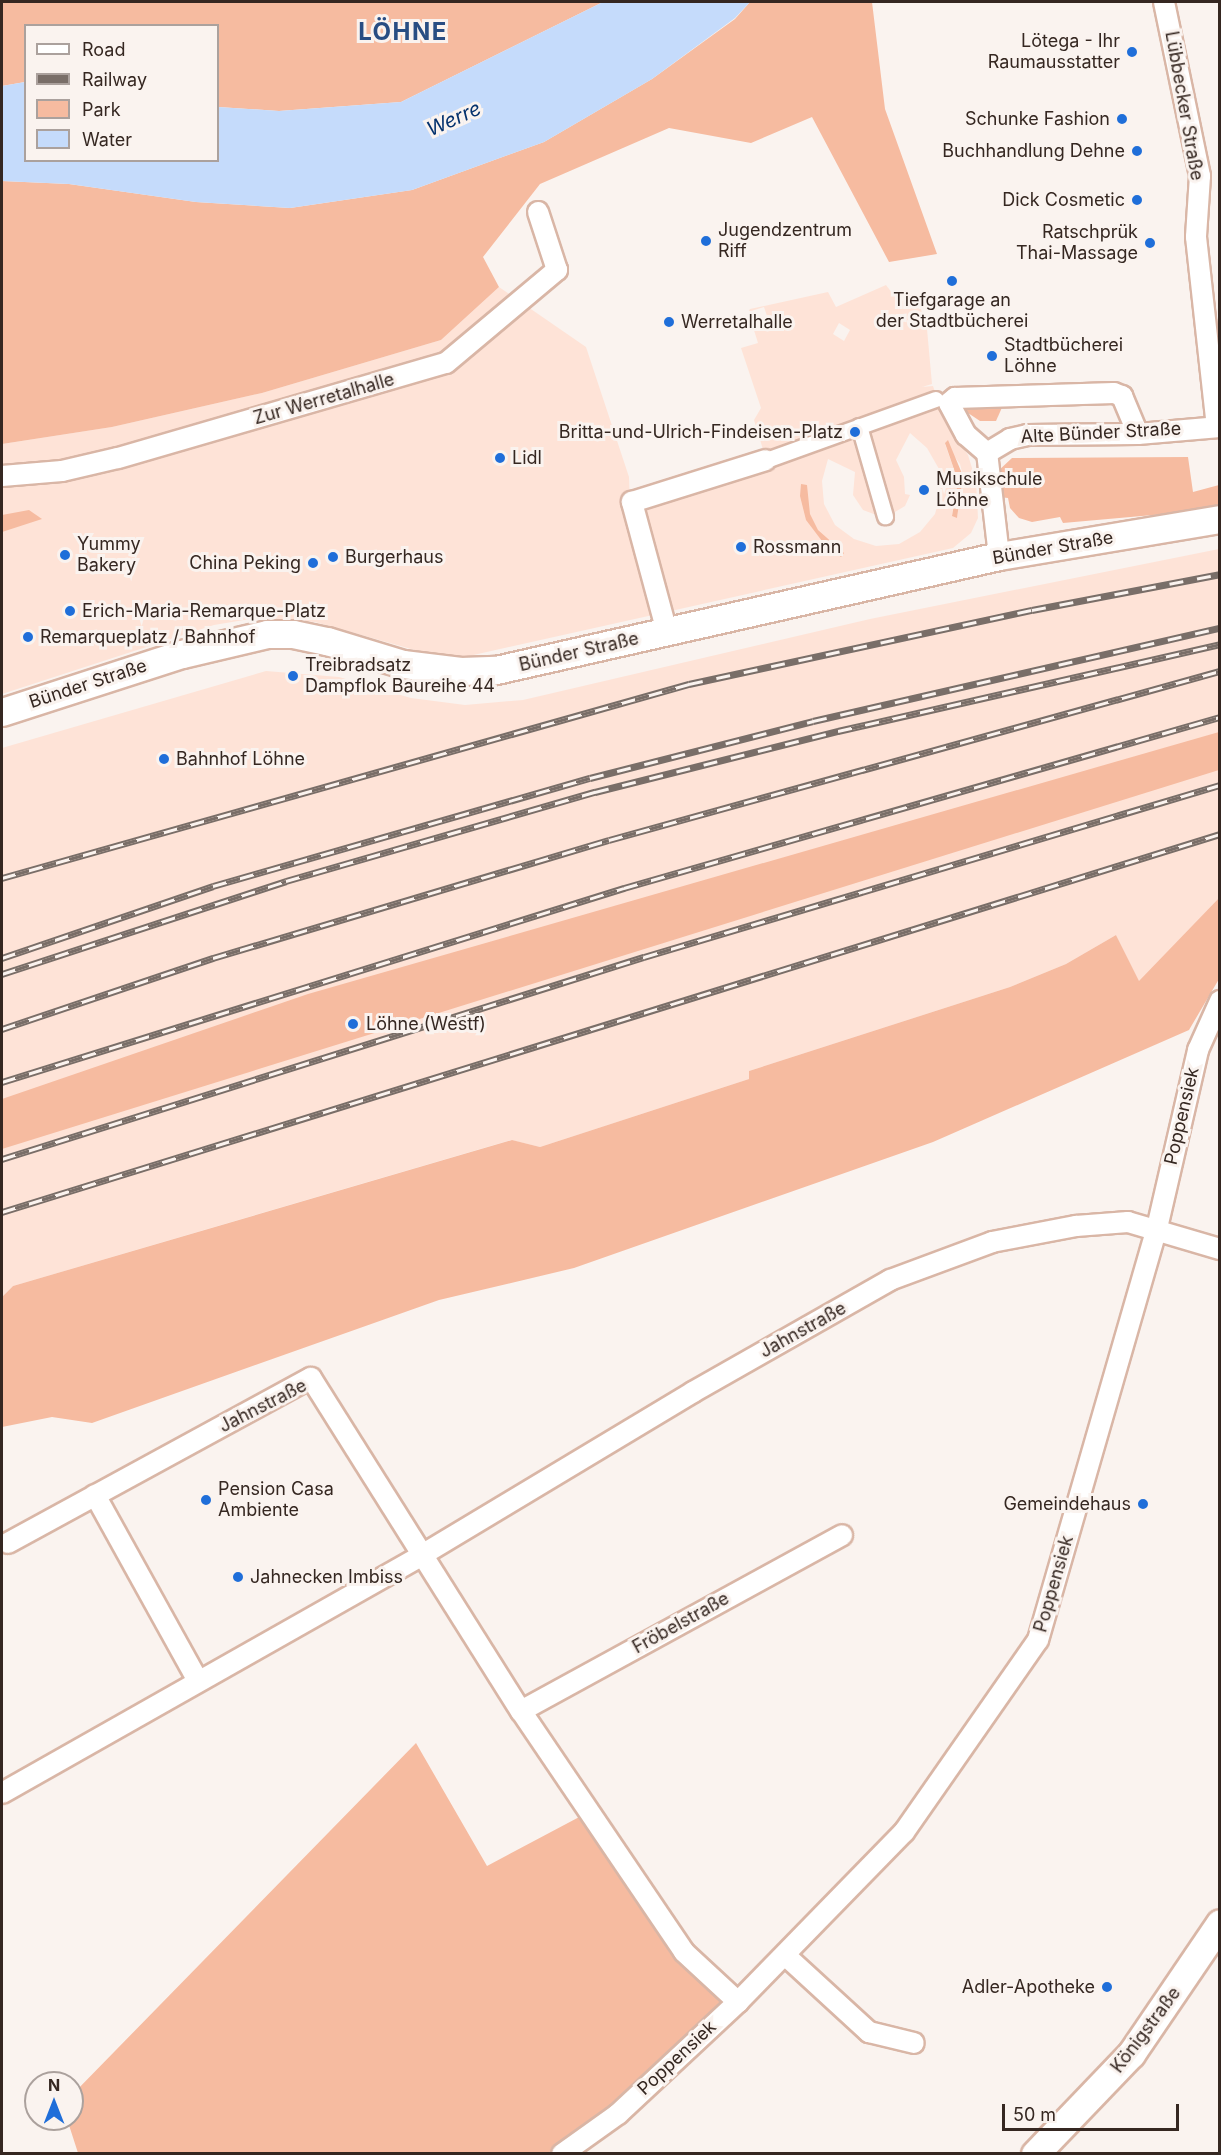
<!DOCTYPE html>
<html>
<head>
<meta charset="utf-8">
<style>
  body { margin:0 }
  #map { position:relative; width:1221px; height:2155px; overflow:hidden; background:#faf3ef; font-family:Inter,sans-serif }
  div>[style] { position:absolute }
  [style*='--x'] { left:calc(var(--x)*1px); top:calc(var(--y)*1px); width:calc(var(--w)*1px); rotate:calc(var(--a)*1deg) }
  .built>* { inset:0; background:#fee3d7 }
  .green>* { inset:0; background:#f6bba0 }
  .water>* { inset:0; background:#c5dbfb }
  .roads { filter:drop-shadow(2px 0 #d9b6a6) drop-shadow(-2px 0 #d9b6a6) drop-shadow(0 2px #d9b6a6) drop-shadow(0 -2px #d9b6a6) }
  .pedestrian>* { height:15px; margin:-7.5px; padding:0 7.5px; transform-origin:7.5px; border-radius:7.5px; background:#fff }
  .minor>* { height:20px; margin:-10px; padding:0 10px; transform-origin:10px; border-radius:10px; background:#fff }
  .secondary>* { height:27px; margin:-13.5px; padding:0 13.5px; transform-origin:13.5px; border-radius:13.5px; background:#fff }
  .rail>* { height:7px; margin-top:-3.5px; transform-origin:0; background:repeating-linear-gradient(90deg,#faf3ef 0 14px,#796e68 0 28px); box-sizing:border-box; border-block:2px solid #796e68 }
  .dots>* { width:16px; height:16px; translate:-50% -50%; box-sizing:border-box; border:3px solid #faf3ef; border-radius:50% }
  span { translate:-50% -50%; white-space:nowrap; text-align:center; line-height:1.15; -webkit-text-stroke:6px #faf3ef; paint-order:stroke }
  .poi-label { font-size:18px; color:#352721 }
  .right { translate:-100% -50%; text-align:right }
  .left { translate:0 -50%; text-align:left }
  .street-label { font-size:18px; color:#352721 }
  .water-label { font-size:20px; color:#04316d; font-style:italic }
  .district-label { font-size:24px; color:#284d83; font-weight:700; letter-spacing:1.5px }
  .frame { position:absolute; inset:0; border:3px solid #352721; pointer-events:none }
  .legend { position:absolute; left:24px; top:24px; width:195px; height:138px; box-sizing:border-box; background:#faf3ef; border:2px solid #aba19d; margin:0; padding:8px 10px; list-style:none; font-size:18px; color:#352721 }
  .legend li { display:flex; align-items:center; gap:12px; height:30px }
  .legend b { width:30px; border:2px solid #aba19d }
  .north { position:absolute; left:24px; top:2071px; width:60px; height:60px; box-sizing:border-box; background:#faf3ef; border:2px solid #aba19d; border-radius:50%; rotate:0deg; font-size:16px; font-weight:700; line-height:24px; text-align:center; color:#352721 }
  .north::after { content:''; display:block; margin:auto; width:21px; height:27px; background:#1f6ed9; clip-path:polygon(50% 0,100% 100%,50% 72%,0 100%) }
  .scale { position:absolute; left:1002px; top:2104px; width:177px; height:27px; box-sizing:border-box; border:3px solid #352721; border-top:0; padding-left:8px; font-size:18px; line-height:21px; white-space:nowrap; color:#352721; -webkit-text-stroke:4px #faf3ef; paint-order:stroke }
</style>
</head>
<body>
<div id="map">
  <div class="built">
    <div style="clip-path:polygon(evenodd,886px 285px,899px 302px,917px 296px,927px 329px,932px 384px,922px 387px,933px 386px,945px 421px,968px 455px,976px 481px,978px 518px,971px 533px,953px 548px,460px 658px,429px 654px,315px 622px,256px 618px,214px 625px,2px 694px,2px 444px,112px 427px,262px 393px,441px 340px,499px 287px,586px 347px,629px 477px,630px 507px,768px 466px,754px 420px,761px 408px,741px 348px,758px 343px,753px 327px,769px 322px,764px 307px,748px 312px,750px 309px,828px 292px,836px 307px,886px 285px,839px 323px,850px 330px,844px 341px,833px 334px,839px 323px,886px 285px,910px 433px,927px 448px,939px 469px,941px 492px,935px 514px,920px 532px,899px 544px,876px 546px,854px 539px,835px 525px,824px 504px,822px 481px,828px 459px,855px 472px,853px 495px,863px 510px,879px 516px,890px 515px,905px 506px,910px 495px,905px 494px,904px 477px,896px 460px,910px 433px,886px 285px,945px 444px,960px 464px,963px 476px,957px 518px,952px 515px,958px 481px,945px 444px)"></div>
    <div style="clip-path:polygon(1219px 549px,1219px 898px,1139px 982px,1116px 935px,1066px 964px,1010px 987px,749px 1071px,749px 1079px,540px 1147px,511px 1140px,13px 1286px,2px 1297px,2px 748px,266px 671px,339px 677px,411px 698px,465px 705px,523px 700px,870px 619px)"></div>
  </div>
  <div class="green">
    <div style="clip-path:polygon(2px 2px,603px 2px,401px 102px,279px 111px,218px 107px,218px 26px,26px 26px,25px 82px,2px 86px)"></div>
    <div style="clip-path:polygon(750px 2px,872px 2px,885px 109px,937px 254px,889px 262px,812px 117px,751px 143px,669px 128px,540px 184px,483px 257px,499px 287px,441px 340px,262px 393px,112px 427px,2px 444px,2px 181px,69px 184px,196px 202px,290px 208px,412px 190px,544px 142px,652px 79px,735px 19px)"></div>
    <div style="clip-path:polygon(1004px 403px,996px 421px,980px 421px,965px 411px,966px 406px)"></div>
    <div style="clip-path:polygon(948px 440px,963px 476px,957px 518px,952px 516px,958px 481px,945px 443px)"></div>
    <div style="clip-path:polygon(1188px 457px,1193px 492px,1219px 485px,1219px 504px,1198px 511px,1063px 523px,1060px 517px,1032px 522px,1019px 518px,1010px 508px,1008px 498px,999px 497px,997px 472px,1012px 458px)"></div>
    <div style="clip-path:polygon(801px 484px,807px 485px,810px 514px,818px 530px,844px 553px,841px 557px,825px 545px,806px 520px,800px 496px)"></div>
    <div style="clip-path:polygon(29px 510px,42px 519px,2px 532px,2px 515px)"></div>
    <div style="clip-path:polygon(1219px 732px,1219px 770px,2px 1149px,2px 1099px,308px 994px)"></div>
    <div style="clip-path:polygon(1219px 898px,1219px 979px,1189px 1030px,933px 1142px,574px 1268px,439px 1300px,92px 1423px,52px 1417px,2px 1427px,2px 1297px,13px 1286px,512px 1140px,540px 1147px,749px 1079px,749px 1071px,1010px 987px,1066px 964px,1116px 935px,1139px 981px)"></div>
    <div style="clip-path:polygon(416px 1743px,487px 1866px,583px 1815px,672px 1954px,728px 2010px,614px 2107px,548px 2153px,78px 2153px,68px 2122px,72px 2119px,72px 2095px)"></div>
  </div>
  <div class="water">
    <div style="clip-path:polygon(603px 2px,750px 2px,735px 18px,652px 79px,544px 142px,412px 190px,290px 208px,196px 202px,69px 184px,2px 181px,2px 86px,25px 82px,26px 160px,218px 160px,218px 107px,279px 111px,401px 102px)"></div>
  </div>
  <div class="roads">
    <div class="pedestrian">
      <div style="--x:859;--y:426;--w:94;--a:73.9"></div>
      <div style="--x:766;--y:460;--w:180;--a:-19.8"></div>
    </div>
    <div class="minor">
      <div style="--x:1164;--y:2;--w:178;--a:78.3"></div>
      <div style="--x:1200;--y:176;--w:61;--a:93.8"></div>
      <div style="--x:1196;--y:237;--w:190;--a:83.7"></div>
      <div style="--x:987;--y:453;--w:27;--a:-31"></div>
      <div style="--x:1010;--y:439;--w:17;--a:-13"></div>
      <div style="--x:1027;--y:435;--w:111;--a:-0.5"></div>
      <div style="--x:1138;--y:434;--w:82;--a:-4.9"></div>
      <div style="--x:2;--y:476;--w:60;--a:-4.8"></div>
      <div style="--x:62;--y:471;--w:57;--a:-13.1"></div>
      <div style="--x:118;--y:458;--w:341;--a:-16.2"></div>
      <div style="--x:446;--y:363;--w:145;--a:-40"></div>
      <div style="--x:557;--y:270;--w:61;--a:-108.1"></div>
      <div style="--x:999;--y:556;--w:104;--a:-96.6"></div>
      <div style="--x:987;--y:453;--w:28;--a:-139"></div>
      <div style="--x:966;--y:435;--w:36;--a:-118"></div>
      <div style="--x:949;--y:403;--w:8;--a:-40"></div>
      <div style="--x:955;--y:398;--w:159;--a:-1.8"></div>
      <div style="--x:1114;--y:393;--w:9;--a:21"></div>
      <div style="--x:1122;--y:396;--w:41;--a:67.2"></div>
      <div style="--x:667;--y:632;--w:135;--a:-105.1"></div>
      <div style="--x:632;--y:502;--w:140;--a:-17.4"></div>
      <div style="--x:95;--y:1495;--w:213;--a:61"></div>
      <div style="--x:8;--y:1543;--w:345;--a:-28.6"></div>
      <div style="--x:311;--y:1378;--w:394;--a:57.8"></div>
      <div style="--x:521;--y:1711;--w:291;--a:55.9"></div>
      <div style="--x:684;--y:1952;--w:74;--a:42.8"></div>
      <div style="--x:521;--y:1711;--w:366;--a:-28.7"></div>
      <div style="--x:2;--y:1793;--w:483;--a:-29.5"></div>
      <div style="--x:422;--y:1555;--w:316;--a:-31"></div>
      <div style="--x:693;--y:1392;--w:227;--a:-29.6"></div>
      <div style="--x:890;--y:1280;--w:109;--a:-20.4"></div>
      <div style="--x:992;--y:1242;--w:86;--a:-10.8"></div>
      <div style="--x:1076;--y:1226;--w:52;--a:-4.4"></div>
      <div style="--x:1128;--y:1222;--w:96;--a:16.4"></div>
      <div style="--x:786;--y:1956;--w:113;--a:42.5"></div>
      <div style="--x:869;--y:2032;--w:46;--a:13.7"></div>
      <div style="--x:562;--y:2154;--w:69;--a:-35.5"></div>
      <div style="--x:618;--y:2114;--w:164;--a:-43"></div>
      <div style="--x:738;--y:2002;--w:238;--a:-45.7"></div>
      <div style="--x:904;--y:1832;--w:234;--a:-55.1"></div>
      <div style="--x:1038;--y:1640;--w:429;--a:-73.9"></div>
      <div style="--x:1157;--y:1228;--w:183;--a:-77"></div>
      <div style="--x:1198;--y:1050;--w:54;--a:-65.8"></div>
    </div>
    <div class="secondary">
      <div style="--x:2;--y:712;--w:189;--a:-17.9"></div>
      <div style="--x:182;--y:654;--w:87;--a:-13.2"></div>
      <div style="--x:267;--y:634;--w:26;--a:0"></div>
      <div style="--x:293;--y:634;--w:35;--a:12"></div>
      <div style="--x:327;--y:641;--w:79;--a:16.8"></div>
      <div style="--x:403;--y:664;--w:58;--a:6.9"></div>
      <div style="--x:461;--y:671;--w:35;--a:-2"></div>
      <div style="--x:496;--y:670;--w:516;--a:-12.77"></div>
      <div style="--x:999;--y:556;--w:224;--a:-9.5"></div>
      <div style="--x:1035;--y:2154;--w:139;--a:-46.2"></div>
      <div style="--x:1131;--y:2054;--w:158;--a:-55.8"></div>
    </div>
  </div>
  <div class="rail">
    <div style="--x:2;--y:878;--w:714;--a:-15.77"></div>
    <div style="--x:689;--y:684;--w:351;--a:-12.2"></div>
    <div style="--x:1032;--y:610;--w:191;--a:-10.8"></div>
    <div style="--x:2;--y:958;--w:223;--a:-18.8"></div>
    <div style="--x:213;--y:886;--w:392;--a:-16"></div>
    <div style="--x:590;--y:778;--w:230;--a:-14.3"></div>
    <div style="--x:813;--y:721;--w:417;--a:-12.9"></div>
    <div style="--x:2;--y:974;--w:299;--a:-18.1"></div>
    <div style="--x:286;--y:881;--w:322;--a:-16.1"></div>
    <div style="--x:595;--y:792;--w:251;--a:-14.1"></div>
    <div style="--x:838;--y:731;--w:392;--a:-12.8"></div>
    <div style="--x:2;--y:1029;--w:223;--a:-18.6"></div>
    <div style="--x:213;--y:958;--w:413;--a:-16.6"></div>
    <div style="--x:609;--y:840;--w:634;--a:-15.46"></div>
    <div style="--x:2;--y:1082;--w:652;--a:-17.32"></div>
    <div style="--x:624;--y:888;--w:620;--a:-16.01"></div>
    <div style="--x:2;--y:1159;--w:673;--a:-17.47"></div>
    <div style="--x:644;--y:957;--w:601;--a:-16.63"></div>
    <div style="--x:2;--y:1212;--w:1275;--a:-17.24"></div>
  </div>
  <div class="dots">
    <div style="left:1132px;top:52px;background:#1f6ed9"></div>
    <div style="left:1122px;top:119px;background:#1f6ed9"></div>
    <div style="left:1137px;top:151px;background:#1f6ed9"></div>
    <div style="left:1137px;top:200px;background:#1f6ed9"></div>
    <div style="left:706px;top:241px;background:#1f6ed9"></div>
    <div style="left:1150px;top:243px;background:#1f6ed9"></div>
    <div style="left:952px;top:281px;background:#1f6ed9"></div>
    <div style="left:669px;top:322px;background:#1f6ed9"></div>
    <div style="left:992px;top:356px;background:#1f6ed9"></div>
    <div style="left:855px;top:432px;background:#1f6ed9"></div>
    <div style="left:500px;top:458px;background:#1f6ed9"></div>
    <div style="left:924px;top:490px;background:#1f6ed9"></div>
    <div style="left:741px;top:547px;background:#1f6ed9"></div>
    <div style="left:65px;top:555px;background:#1f6ed9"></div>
    <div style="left:333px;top:557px;background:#1f6ed9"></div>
    <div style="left:313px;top:563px;background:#1f6ed9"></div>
    <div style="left:70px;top:611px;background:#1f6ed9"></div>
    <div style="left:28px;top:637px;background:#1f6ed9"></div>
    <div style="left:293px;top:676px;background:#1f6ed9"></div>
    <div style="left:164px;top:759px;background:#1f6ed9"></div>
    <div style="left:353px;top:1024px;background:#1f6ed9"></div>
    <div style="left:206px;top:1500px;background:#1f6ed9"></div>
    <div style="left:1143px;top:1504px;background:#1f6ed9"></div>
    <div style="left:238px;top:1577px;background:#1f6ed9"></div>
    <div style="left:1107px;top:1987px;background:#1f6ed9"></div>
  </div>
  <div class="poi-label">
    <span class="right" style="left:1120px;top:52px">Lötega - Ihr<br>Raumausstatter</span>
    <span class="right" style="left:1110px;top:119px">Schunke Fashion</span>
    <span class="right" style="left:1125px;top:151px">Buchhandlung Dehne</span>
    <span class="right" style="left:1125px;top:200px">Dick Cosmetic</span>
    <span class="left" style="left:718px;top:241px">Jugendzentrum<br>Riff</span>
    <span class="right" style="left:1138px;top:243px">Ratschprük<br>Thai-Massage</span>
    <span style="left:952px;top:311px">Tiefgarage an<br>der Stadtbücherei</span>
    <span class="left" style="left:681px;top:322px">Werretalhalle</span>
    <span class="left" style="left:1004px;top:356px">Stadtbücherei<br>Löhne</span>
    <span class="right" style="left:843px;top:432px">Britta-und-Ulrich-Findeisen-Platz</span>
    <span class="left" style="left:512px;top:458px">Lidl</span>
    <span class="left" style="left:936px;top:490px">Musikschule<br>Löhne</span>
    <span class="left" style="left:77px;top:555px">Yummy<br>Bakery</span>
    <span class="left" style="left:753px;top:547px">Rossmann</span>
    <span class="left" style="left:345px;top:557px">Burgerhaus</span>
    <span class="right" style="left:301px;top:563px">China Peking</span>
    <span class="left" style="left:82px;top:611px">Erich-Maria-Remarque-Platz</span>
    <span class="left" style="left:40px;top:637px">Remarqueplatz / Bahnhof</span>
    <span class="left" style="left:305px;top:676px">Treibradsatz<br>Dampflok Baureihe 44</span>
    <span class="left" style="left:176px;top:759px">Bahnhof Löhne</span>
    <span class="left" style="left:366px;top:1024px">Löhne (Westf)</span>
    <span class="left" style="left:218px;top:1500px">Pension Casa<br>Ambiente</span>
    <span class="right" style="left:1131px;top:1504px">Gemeindehaus</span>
    <span class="left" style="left:250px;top:1577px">Jahnecken Imbiss</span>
    <span class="right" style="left:1095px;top:1987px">Adler-Apotheke</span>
  </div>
  <div class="street-label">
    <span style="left:1184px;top:106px;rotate:80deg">Lübbecker Straße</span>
    <span style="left:324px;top:399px;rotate:-16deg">Zur Werretalhalle</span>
    <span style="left:1101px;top:433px;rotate:-3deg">Alte Bünder Straße</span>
    <span style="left:1053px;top:548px;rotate:-10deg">Bünder Straße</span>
    <span style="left:579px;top:652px;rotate:-13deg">Bünder Straße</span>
    <span style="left:88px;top:684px;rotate:-18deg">Bünder Straße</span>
    <span style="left:1182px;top:1116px;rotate:-77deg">Poppensiek</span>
    <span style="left:803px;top:1330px;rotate:-29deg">Jahnstraße</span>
    <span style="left:263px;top:1406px;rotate:-27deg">Jahnstraße</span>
    <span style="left:1054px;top:1584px;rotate:-74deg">Poppensiek</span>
    <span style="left:681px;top:1623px;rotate:-29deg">Fröbelstraße</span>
    <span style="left:1146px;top:2030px;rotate:-53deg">Königstraße</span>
    <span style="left:677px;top:2058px;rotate:-43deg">Poppensiek</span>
  </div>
  <div class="water-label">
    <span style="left:454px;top:119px;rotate:-24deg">Werre</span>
  </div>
  <div class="district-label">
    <span style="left:403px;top:32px">LÖHNE</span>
  </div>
  <div class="frame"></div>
  <ul class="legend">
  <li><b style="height:8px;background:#fff"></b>Road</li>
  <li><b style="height:8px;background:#796e68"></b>Railway</li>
  <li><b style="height:16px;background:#f6bba0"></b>Park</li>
  <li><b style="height:16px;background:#c5dbfb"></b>Water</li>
  </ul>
  <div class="north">N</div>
  <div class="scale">50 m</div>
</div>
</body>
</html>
